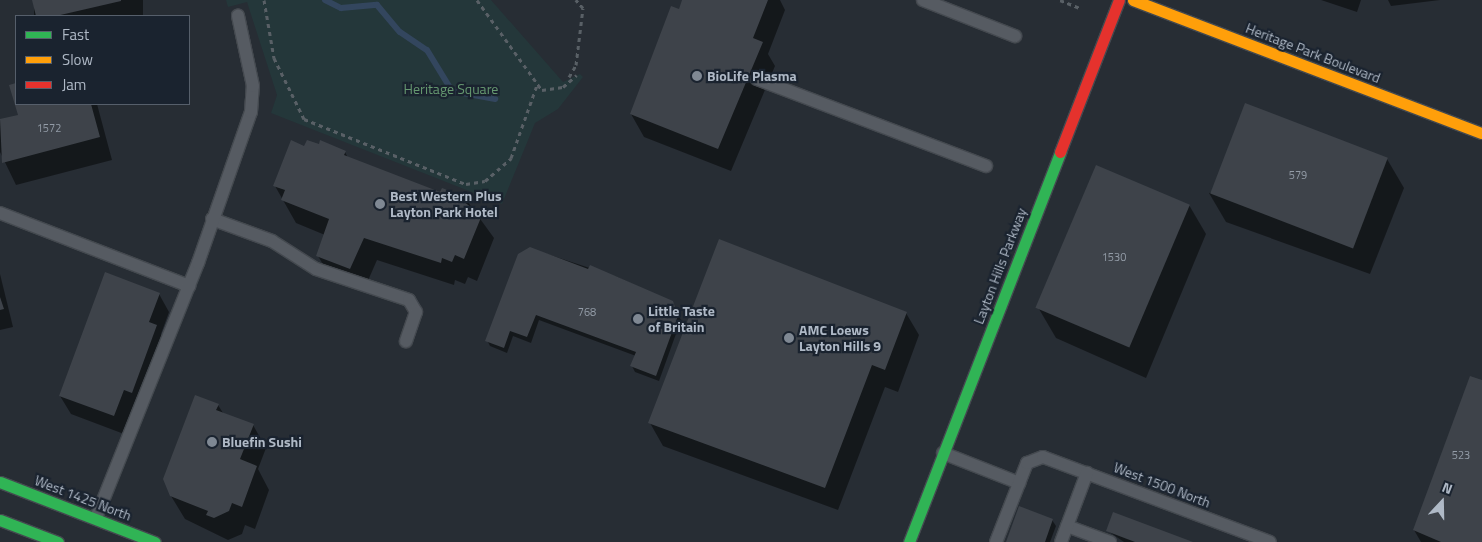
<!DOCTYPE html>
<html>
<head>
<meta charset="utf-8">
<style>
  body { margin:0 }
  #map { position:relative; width:1482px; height:542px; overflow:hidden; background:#272d34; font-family:"Titillium Web",sans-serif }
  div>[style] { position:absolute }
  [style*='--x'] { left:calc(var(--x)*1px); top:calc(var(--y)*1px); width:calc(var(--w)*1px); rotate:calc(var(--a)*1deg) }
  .green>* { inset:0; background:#24373a }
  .shadow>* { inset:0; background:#0007; transform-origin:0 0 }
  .stream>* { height:6px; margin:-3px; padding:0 3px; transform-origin:3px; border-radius:3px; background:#33465e }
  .building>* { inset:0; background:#3e434a; transform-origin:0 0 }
  .path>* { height:3px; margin-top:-1.5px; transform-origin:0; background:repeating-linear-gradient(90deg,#596066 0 4px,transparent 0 8px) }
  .roads { filter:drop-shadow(1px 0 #44494f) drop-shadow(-1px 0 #44494f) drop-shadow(0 1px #44494f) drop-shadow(0 -1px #44494f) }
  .lane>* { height:12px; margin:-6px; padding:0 6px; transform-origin:6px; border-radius:6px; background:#565b62 }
  .fast>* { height:11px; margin:-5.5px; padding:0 5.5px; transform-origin:5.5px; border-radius:5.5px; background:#30b455 }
  .slow>* { height:11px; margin:-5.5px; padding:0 5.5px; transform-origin:5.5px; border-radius:5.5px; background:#ff9f0a }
  .jam>* { height:11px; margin:-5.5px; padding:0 5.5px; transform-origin:5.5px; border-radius:5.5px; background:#e5322d }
  .dots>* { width:14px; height:14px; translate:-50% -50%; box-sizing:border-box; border:2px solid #1a232f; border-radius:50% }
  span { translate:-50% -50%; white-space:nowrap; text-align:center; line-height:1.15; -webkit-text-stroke:4.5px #1a232f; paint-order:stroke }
  .number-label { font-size:11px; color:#939ca7 }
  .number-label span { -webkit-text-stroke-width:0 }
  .street-label { font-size:14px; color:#afb9c6 }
  .poi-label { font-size:14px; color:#afb9c6; font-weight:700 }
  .left { translate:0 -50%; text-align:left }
  .park-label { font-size:14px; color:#669870 }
  .legend { position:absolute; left:15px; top:15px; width:175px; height:90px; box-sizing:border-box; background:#1a232f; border:1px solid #565f6b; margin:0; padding:6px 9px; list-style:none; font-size:15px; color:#afb9c6 }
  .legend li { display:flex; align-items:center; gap:10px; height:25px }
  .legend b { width:25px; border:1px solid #565f6b }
  .north { position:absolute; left:1417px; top:477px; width:50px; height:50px; -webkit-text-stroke:4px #1a232f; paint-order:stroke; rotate:21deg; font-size:14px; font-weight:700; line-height:20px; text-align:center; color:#afb9c6 }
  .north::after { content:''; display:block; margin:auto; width:18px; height:22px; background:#afb9c6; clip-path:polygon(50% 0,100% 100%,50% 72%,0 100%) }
</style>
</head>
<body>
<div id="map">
  <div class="green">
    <div style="clip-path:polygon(226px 0,491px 0,563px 82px,580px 74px,583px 77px,558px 109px,535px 123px,502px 204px,271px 113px,277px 95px,247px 2px,228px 7px)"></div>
  </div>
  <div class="shadow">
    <div style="left:34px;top:0;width:109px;height:16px"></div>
    <div style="clip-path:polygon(684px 0,780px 0,785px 10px,768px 54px,775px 66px,731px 171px,644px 137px,631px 114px)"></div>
    <div style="clip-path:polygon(1321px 0,1361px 0,1357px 12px)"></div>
    <div style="clip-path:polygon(1388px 0,1440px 0,1391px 6px)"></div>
    <div style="clip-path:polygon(16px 85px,16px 104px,97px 104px,112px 160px,16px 185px,0 152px,0 120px,19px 116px,11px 86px)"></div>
    <div style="clip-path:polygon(305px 148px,345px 152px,348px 158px,441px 194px,465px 198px,494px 238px,477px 281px,468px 277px,465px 284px,455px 280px,454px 285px,377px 260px,363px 292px,331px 278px,318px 256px,325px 235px,296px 223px,275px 186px)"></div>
    <div style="clip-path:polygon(1387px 159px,1404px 188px,1370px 274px,1226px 222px,1209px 193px)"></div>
    <div style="clip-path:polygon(1189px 205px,1206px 234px,1146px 378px,1056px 338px,1039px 309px)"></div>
    <div style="clip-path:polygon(529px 248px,617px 277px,672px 302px,681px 320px,659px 381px,635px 372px,632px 366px,636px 356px,539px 320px,531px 343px,513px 336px,507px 353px,490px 346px,487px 340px)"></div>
    <div style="clip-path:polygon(0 274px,13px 327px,0 330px)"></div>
    <div style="clip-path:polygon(159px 294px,169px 312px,161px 334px,167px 344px,124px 434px,71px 414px,60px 396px)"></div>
    <div style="clip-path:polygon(906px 313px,919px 335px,898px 392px,885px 387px,838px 510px,663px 446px,650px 423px)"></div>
    <div style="clip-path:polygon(1482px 382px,1482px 542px,1421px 542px,1414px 530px)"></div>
    <div style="clip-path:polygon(218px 405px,223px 413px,253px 425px,266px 448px,258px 469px,269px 490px,255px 529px,245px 525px,242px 534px,228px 540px,185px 519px,171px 496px)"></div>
    <div style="clip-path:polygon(1052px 520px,1056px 526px,1050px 542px,1007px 542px)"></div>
    <div style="clip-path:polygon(1108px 531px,1190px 542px,1124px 542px)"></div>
  </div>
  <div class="stream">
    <div style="--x:325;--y:0;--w:18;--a:27"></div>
    <div style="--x:341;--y:8;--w:36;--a:-5"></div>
    <div style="--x:377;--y:5;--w:35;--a:50"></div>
    <div style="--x:400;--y:32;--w:32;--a:34"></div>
    <div style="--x:427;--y:50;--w:48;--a:58.6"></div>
    <div style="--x:452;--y:91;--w:44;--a:10.5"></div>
  </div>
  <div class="building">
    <div style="clip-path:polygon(32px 0,121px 0,121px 1px,56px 16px,36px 16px)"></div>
    <div style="clip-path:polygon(682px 0,768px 0,753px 38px,763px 42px,718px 149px,630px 114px,671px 6px,679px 9px)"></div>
    <div style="clip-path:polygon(16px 83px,16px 104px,91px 104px,100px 137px,2px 163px,0 119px,18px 115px,9px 85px)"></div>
    <div style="left:1245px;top:103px;width:153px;height:97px;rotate:21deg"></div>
    <div style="clip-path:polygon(291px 140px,304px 146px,307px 140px,319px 144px,320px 140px,346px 151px,344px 155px,440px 192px,442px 188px,466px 197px,464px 202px,482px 215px,464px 259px,455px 255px,452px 262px,442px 258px,441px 263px,364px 238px,350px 269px,316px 256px,329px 219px,281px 200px,285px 190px,273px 186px)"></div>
    <div style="left:1096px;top:165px;width:102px;height:155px;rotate:23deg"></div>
    <div style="clip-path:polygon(719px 239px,907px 312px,885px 370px,872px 365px,825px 488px,648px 423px)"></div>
    <div style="clip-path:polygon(530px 247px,588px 269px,590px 265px,673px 301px,678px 316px,656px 376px,630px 366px,636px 352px,536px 315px,527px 337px,510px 331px,504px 348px,485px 341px,518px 254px)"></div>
    <div style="clip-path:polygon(105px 272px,160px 293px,149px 322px,157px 325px,132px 393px,124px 390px,114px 416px,59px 396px)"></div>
    <div style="clip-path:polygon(0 297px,4px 309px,0 310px)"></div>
    <div style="clip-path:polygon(1470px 376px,1482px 380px,1482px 542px,1441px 542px,1413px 530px)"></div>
    <div style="clip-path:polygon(195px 395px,219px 404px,216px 410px,254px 424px,240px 459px,257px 466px,242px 507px,232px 503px,229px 511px,214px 518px,206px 515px,208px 511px,170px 496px,163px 479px)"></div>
    <div style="clip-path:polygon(1019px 506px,1053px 519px,1045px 542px,1006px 542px)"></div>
    <div style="clip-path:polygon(1113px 512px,1193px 542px,1135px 542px,1106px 531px)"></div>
  </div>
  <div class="path">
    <div style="--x:264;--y:0;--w:59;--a:80.2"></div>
    <div style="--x:274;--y:58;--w:68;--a:63.8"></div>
    <div style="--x:304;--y:119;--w:175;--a:21.9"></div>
    <div style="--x:466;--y:184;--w:19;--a:-9"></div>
    <div style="--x:485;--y:181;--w:35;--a:-41"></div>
    <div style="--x:511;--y:158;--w:77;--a:-70.4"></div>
    <div style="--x:477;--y:0;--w:111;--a:54.2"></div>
    <div style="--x:542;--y:90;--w:21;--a:-8"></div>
    <div style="--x:563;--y:87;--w:18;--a:-41"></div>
    <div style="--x:1060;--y:0;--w:22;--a:22"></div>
    <div style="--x:569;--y:77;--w:14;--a:-60"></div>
    <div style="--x:576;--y:65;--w:57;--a:-83"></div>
    <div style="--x:583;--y:8;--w:11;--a:-131"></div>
  </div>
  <div class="roads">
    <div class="lane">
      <div style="--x:923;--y:0;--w:99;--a:21.4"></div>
      <div style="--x:757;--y:79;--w:245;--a:20.8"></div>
      <div style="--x:0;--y:213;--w:203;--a:21.1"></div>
      <div style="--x:212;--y:219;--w:64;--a:20.1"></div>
      <div style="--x:272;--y:241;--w:52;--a:32.5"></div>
      <div style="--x:316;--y:269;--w:98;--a:18.4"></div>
      <div style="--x:409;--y:300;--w:14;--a:60"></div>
      <div style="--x:416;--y:312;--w:31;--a:109"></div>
      <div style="--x:943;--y:453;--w:82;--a:21.5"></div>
      <div style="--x:96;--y:518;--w:275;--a:-68.2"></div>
      <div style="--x:198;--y:263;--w:160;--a:-70.7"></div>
      <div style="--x:251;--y:112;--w:26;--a:-86"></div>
      <div style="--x:253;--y:86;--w:72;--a:-102.1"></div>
      <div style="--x:1067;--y:526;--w:46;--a:20.4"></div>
      <div style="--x:996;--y:542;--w:85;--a:-68.6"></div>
      <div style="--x:1027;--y:463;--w:17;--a:-21"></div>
      <div style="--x:1043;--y:457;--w:242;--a:20.5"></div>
      <div style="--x:1061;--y:542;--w:74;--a:-69.4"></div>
    </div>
    <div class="fast">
      <div style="--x:0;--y:482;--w:166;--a:21.2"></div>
      <div style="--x:0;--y:520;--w:62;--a:20.8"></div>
      <div style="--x:909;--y:542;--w:418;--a:-68.8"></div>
    </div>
    <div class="slow">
      <div style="--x:1133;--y:0;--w:373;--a:20.9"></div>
    </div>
    <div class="jam">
      <div style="--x:1060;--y:152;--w:163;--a:-68.8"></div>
    </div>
  </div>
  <div class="dots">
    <div style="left:697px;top:76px;background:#7f8893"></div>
    <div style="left:380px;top:204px;background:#7f8893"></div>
    <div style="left:638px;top:319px;background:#7f8893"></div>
    <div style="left:789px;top:338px;background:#7f8893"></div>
    <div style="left:212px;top:442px;background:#7f8893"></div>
  </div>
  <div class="number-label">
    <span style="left:49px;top:128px">1572</span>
    <span style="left:1298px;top:175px">579</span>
    <span style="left:1114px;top:257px">1530</span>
    <span style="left:587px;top:312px">768</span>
    <span style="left:1461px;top:455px">523</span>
  </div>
  <div class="street-label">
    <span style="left:1313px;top:53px;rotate:21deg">Heritage Park Boulevard</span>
    <span style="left:1000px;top:266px;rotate:-69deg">Layton Hills Parkway</span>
    <span style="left:1162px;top:485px;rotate:21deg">West 1500 North</span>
    <span style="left:83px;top:498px;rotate:21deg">West 1425 North</span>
  </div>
  <div class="poi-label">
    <span class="left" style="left:707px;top:76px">BioLife Plasma</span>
    <span class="left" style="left:390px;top:204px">Best Western Plus<br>Layton Park Hotel</span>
    <span class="left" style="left:648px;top:319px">Little Taste<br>of Britain</span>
    <span class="left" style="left:799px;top:338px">AMC Loews<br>Layton Hills 9</span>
    <span class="left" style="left:222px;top:442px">Bluefin Sushi</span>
  </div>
  <div class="park-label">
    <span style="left:451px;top:89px">Heritage Square</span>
  </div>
  <ul class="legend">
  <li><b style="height:6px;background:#30b455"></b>Fast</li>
  <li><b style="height:6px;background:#ff9f0a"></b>Slow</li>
  <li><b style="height:6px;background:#e5322d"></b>Jam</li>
  </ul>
  <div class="north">N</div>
</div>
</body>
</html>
